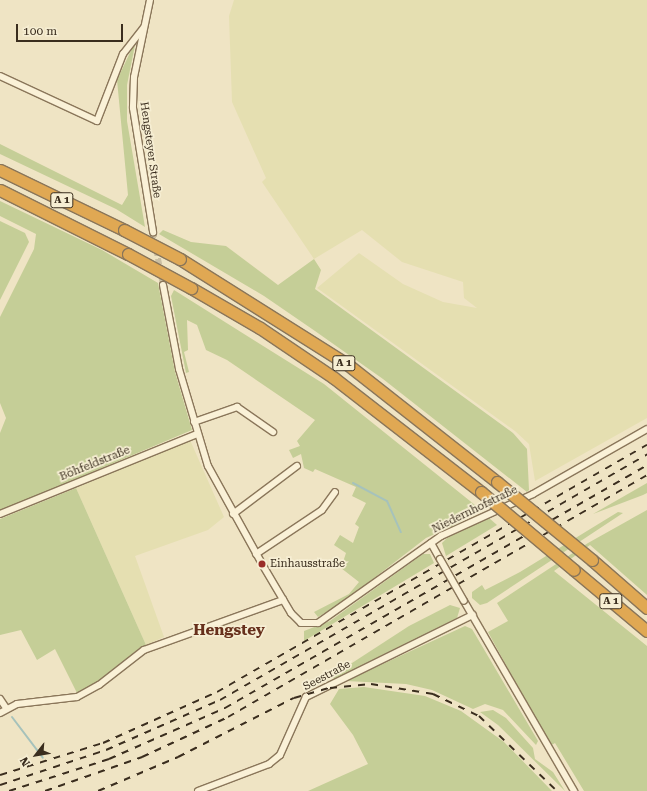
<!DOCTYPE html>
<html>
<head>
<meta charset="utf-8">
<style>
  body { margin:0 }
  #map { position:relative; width:647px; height:791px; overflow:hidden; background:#efe4c4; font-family:"Roboto Serif",serif }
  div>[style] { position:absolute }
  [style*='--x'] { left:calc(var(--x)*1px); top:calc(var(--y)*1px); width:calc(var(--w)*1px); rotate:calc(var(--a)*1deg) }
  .farmland>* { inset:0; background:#e5dfb1 }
  .green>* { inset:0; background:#c5ce97 }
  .stream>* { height:2px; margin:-1px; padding:0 1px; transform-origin:1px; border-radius:1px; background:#a6c2bb }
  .minor-tunnel>* { height:6px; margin-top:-3px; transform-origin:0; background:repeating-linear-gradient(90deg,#cbbfa3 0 6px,transparent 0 9px) }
  .roads { filter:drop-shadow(1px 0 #8a765a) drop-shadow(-1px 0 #8a765a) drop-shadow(0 1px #8a765a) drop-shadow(0 -1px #8a765a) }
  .minor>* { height:6px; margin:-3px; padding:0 3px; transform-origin:3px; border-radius:3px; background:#faf1d7 }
  .motorway>* { height:11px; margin:-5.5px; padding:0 5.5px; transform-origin:5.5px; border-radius:5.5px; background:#e0a853 }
  .rail>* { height:2px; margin-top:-1px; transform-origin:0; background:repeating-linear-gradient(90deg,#3a2d1e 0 7px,transparent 0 14px) }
  .bridges { filter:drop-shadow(1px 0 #8a765a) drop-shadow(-1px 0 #8a765a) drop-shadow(0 1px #8a765a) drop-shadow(0 -1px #8a765a) }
  .minor-bridge>* { height:6px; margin:-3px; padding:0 3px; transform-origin:3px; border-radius:3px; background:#faf1d7 }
  .motorway-bridge>* { height:11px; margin:-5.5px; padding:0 5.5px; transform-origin:5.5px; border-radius:5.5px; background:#e0a853 }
  .dots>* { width:11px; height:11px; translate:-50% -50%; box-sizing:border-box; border:2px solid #f6eed3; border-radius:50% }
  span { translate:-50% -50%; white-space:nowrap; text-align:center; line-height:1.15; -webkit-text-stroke:3.5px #f6eed3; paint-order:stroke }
  .shield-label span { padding:1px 3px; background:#f6eed3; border:1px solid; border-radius:3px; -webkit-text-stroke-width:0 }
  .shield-label { font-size:10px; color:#3a2d1e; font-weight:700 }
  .street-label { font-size:11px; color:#3a2d1e }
  .poi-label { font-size:11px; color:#3a2d1e }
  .left { translate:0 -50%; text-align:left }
  .district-label { font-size:15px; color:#67301c; font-weight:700 }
  .north { position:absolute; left:16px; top:735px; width:40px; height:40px; -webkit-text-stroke:3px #f6eed3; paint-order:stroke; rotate:239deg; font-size:11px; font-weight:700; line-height:16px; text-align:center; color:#3a2d1e }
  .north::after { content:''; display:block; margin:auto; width:14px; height:18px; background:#3a2d1e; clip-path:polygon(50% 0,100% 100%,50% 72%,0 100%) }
  .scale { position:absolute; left:16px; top:24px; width:107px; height:18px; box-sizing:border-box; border:2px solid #3a2d1e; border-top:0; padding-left:5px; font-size:12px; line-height:14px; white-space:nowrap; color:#3a2d1e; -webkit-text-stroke:3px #f6eed3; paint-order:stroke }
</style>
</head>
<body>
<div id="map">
  <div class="farmland">
    <div style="clip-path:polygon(234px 0,647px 0,647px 418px,535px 481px,529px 444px,515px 431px,317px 288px,359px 253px,403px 284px,443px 302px,477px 308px,464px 298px,463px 282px,402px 262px,362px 230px,314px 259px,262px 182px,266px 178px,232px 102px,229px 16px)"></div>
    <div style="clip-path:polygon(190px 440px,224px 517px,208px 530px,135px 556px,164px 637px,146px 645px,76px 488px)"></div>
  </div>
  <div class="green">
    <div style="clip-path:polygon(136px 40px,127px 85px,127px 121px,145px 227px,116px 209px,0 154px,0 144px,122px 205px,128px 195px,117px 80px)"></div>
    <div style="clip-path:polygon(0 201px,102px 250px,158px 283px,175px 372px,192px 430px,0 511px,0 433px,6px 418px,0 403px,0 317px,34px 249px,36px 234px,0 216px)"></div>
    <div style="clip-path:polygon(0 221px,25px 233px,29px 242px,0 300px)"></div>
    <div style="clip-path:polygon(163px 230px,191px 242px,226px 246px,278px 285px,314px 259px,321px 270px,315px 289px,513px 433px,527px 449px,529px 490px,527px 492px,383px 379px,315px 331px,264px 296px,159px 234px)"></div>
    <div style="clip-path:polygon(174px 290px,324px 384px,480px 509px,457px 524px,426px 538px,343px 602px,318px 617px,314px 612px,349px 594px,359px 582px,341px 568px,346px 553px,334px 545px,340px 535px,353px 543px,359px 527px,355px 524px,366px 503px,352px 496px,356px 487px,315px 469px,313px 472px,304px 468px,301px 454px,293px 458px,289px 450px,300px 446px,297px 441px,315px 420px,227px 360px,206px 350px,197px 325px,187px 320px,188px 350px,184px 352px,189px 372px,186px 373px,171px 296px)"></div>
    <div style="clip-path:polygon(647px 483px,647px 493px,643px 495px,593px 514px)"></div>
    <div style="clip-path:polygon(76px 488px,146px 645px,98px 682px,77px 693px,55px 649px,37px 660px,21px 630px,0 635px,0 519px)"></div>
    <div style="clip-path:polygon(647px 510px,647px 595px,590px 545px,554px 571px,647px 646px,647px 791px,584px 791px,555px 743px,550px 746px,488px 632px,508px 621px,497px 603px,588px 543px)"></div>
    <div style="clip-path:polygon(618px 512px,623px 513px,487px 603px,480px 605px,472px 598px,472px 592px,482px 585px,485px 590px,520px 572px)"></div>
    <div style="clip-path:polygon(489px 518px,497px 525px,446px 556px,442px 543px,447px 538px)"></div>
    <div style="clip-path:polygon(423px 554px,430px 554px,434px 563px,304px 641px,304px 631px,330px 621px)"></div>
    <div style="clip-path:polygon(450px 605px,460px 608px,457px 618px,334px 679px,332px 676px,409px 626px)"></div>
    <div style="clip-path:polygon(465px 626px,472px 629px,538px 741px,536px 745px,503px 710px,485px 704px,473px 709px,432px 690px,406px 684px,346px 681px)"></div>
    <div style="clip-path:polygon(364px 687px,425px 696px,461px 711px,504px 742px,552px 791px,308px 791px,368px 764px,353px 735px,330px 704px,339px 689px)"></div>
    <div style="clip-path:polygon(493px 710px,506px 718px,533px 748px,535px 759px,553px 772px,565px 791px,498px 725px,480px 712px)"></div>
  </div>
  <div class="stream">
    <div style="--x:353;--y:483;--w:38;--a:28"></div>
    <div style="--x:387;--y:501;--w:34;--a:66"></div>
    <div style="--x:12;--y:717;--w:51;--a:52.9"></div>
  </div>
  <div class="minor-tunnel">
    <div style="--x:153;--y:232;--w:54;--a:79.3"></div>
  </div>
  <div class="roads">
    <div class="minor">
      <div style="--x:150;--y:0;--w:79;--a:101.7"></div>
      <div style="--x:134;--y:77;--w:31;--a:92"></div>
      <div style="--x:133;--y:108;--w:126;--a:80.8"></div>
      <div style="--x:0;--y:76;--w:107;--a:24.9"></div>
      <div style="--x:97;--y:121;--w:72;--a:-68.8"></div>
      <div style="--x:123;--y:54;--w:33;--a:-52"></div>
      <div style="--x:163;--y:285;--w:86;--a:79.2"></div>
      <div style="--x:179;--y:369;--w:101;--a:73.4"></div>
      <div style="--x:208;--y:466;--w:112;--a:61.1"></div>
      <div style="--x:262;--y:564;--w:57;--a:59.4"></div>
      <div style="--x:291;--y:613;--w:14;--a:45"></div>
      <div style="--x:301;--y:623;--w:17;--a:0"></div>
      <div style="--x:318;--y:623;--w:151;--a:-35.3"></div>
      <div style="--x:441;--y:536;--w:101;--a:-24.5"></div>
      <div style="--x:533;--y:494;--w:131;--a:-29.7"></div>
      <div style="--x:194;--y:422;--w:46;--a:-19.2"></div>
      <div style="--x:237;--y:407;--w:44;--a:34.8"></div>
      <div style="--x:0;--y:514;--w:213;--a:-22.1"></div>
      <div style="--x:233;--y:514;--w:80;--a:-36.9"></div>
      <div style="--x:431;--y:543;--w:18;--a:61"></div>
      <div style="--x:256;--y:554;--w:79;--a:-33.7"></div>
      <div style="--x:322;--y:510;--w:22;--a:-54"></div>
      <div style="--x:464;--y:601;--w:220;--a:59.9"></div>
      <div style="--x:0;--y:699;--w:11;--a:56"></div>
      <div style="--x:0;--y:713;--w:19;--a:-28"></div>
      <div style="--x:17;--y:704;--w:60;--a:-6.7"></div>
      <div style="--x:77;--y:697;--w:25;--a:-29"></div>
      <div style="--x:99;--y:685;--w:57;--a:-37.9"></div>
      <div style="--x:144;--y:650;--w:148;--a:-19.8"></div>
      <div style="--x:198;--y:791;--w:76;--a:-20.8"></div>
      <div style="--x:269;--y:764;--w:14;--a:-39"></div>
      <div style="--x:280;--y:755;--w:64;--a:-65.9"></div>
      <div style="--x:306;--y:697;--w:186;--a:-26.2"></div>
    </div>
    <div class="motorway">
      <div style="--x:0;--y:170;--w:138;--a:25.8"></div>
      <div style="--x:0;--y:190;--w:143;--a:26.6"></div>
      <div style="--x:180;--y:259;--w:197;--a:32.2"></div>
      <div style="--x:347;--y:364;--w:191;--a:38.2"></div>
      <div style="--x:191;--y:288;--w:80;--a:30.1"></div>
      <div style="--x:260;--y:328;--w:89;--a:34"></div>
      <div style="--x:334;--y:378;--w:186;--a:37.8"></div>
      <div style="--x:592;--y:560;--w:73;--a:41.1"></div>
      <div style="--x:574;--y:570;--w:95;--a:39.9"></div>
    </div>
  </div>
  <div class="rail">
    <div style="--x:0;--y:775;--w:108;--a:-17.3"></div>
    <div style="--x:103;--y:743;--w:125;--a:-24.1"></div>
    <div style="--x:217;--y:692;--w:496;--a:-29.9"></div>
    <div style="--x:0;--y:785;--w:112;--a:-18.3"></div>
    <div style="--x:106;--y:750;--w:124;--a:-23.7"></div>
    <div style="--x:220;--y:700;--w:493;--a:-29.9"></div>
    <div style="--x:9;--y:791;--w:105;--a:-17.7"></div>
    <div style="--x:109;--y:759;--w:127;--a:-23.7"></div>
    <div style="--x:225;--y:708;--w:487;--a:-29.9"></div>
    <div style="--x:45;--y:791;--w:103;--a:-19.3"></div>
    <div style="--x:142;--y:757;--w:95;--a:-24.9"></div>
    <div style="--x:228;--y:717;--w:484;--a:-30"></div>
    <div style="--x:98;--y:791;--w:87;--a:-23"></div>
    <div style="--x:178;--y:757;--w:130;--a:-27"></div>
    <div style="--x:294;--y:698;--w:37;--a:-16"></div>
    <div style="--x:330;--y:688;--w:41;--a:-5.6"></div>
    <div style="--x:371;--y:684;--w:63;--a:9.2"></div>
    <div style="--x:433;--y:694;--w:51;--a:25.6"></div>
    <div style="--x:479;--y:716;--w:108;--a:43.9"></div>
  </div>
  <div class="bridges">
    <div class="minor-bridge">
      <div style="--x:440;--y:559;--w:48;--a:60.3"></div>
    </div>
    <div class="motorway-bridge">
      <div style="--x:124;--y:230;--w:63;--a:27.4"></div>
      <div style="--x:128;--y:254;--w:72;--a:28.4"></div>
      <div style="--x:497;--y:482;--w:123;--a:39.4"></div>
      <div style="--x:481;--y:492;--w:121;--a:40"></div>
    </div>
  </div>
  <div class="dots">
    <div style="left:262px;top:564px;background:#9a2d28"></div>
  </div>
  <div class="shield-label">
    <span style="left:62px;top:200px">A 1</span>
    <span style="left:344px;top:363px">A 1</span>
    <span style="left:611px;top:601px">A 1</span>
  </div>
  <div class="street-label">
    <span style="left:150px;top:150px;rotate:82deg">Hengsteyer Straße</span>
    <span style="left:95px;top:464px;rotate:-22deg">Böhfeldstraße</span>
    <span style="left:475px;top:510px;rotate:-26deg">Niedernhofstraße</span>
    <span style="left:327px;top:676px;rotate:-28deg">Seestraße</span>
  </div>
  <div class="poi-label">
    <span class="left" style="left:270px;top:564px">Einhausstraße</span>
  </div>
  <div class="district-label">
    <span style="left:229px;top:631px">Hengstey</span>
  </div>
  <div class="north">N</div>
  <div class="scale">100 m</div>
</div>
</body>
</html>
